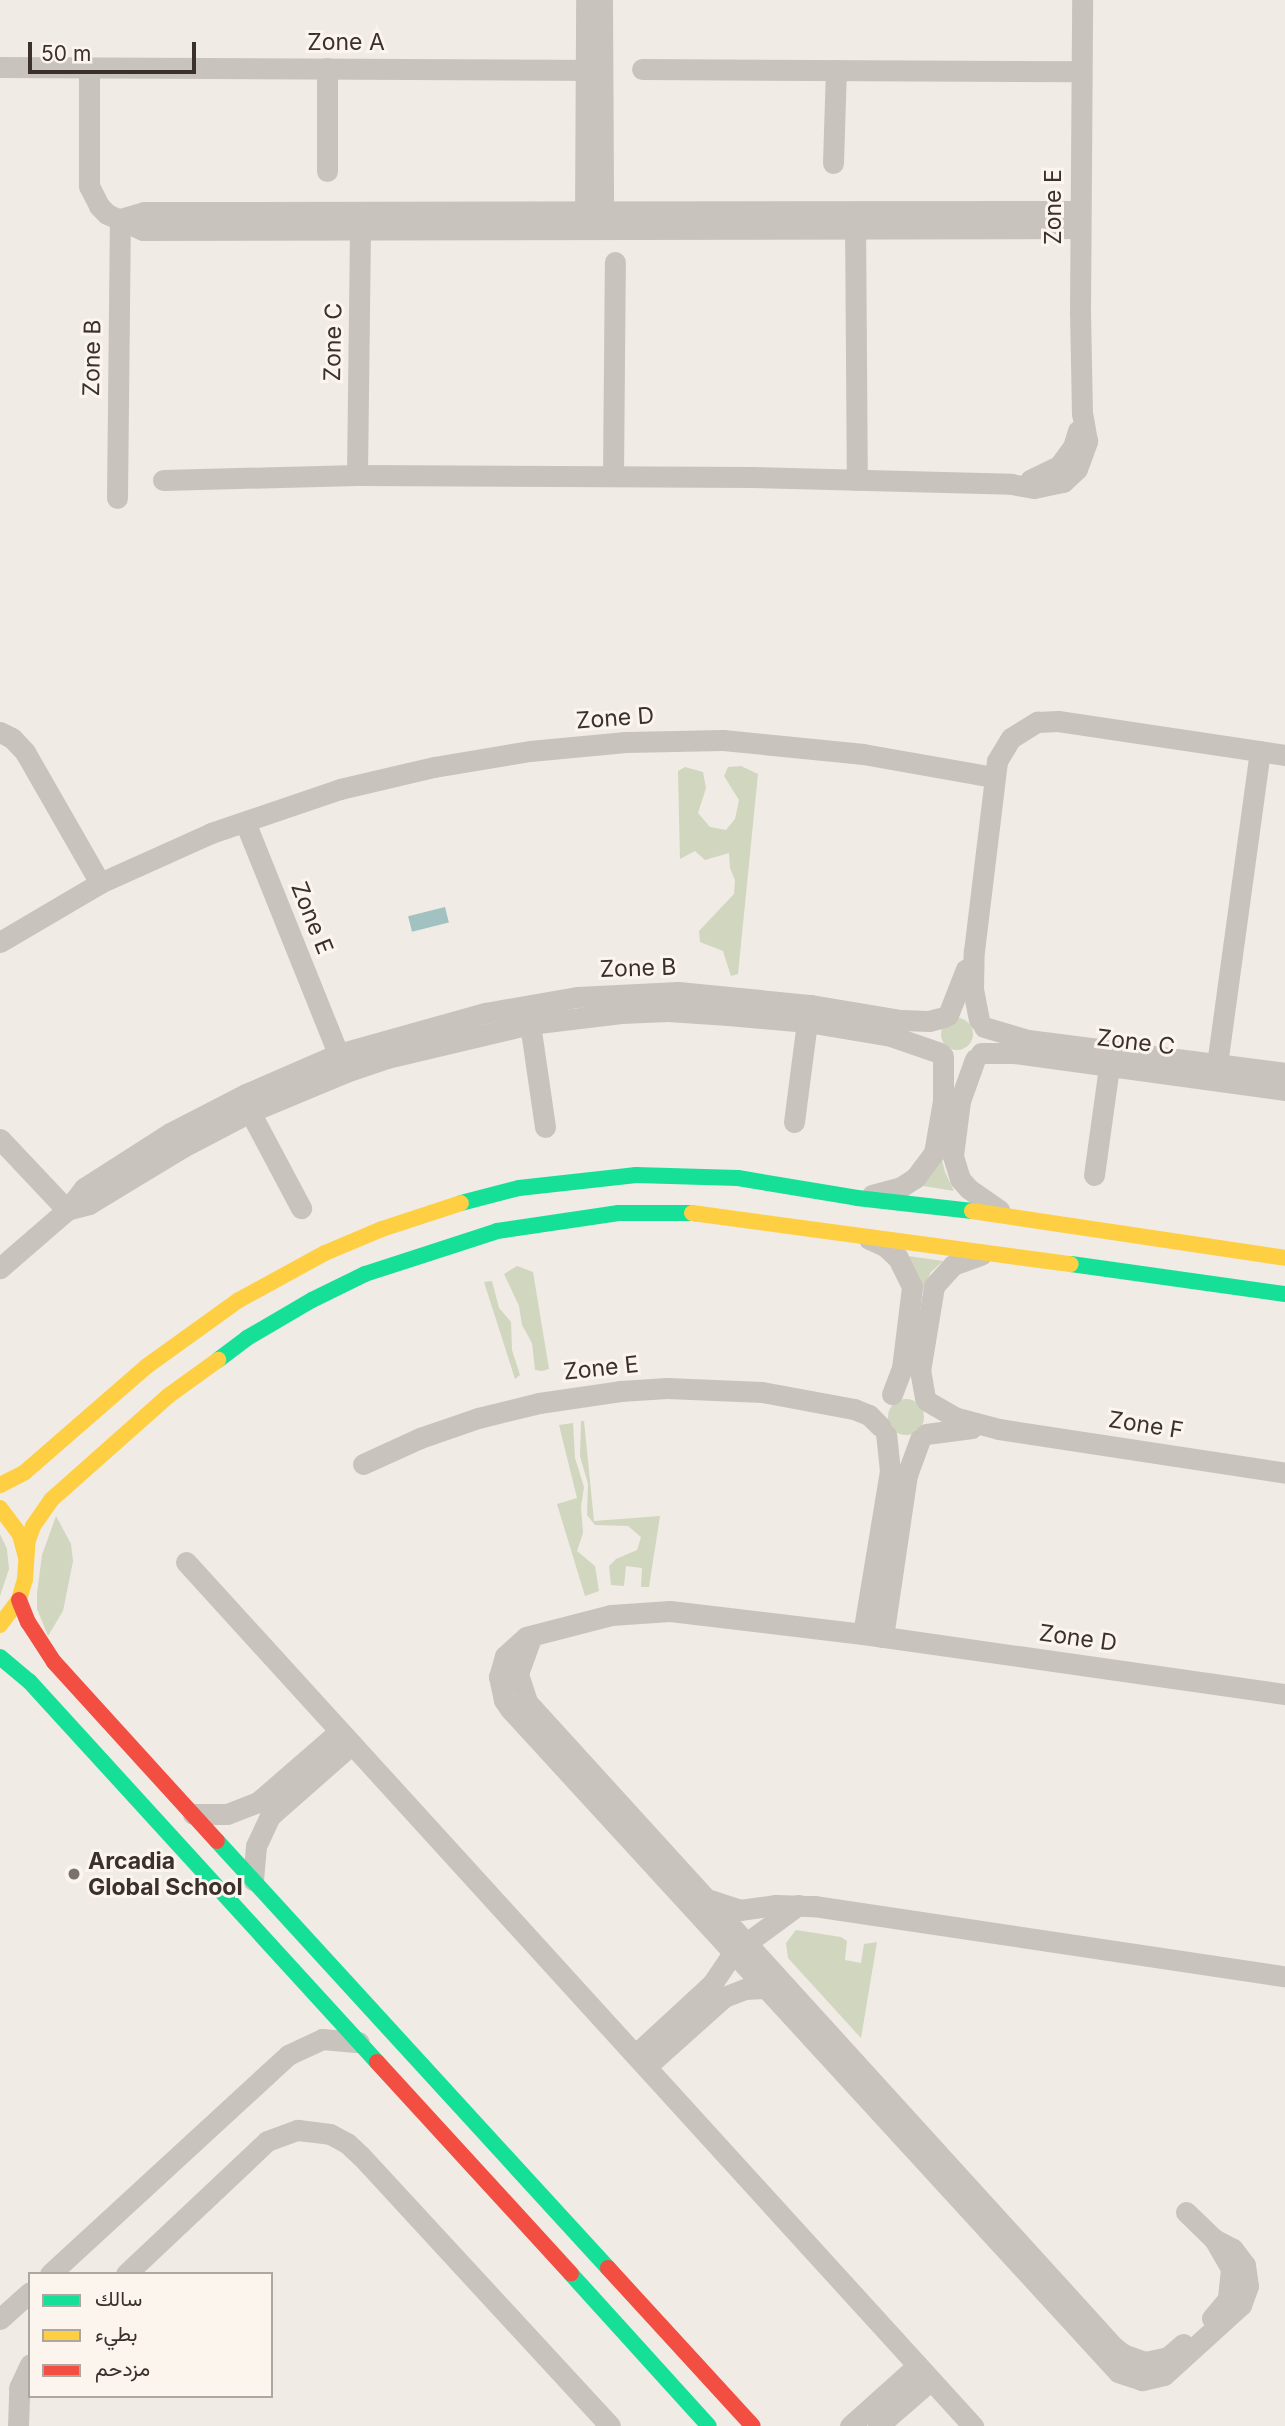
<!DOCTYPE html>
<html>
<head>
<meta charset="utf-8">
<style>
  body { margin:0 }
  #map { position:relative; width:1285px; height:2426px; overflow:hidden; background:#f0ebe5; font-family:Inter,Vazirmatn,sans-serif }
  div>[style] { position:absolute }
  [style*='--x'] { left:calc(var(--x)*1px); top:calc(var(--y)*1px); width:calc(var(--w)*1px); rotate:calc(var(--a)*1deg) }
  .green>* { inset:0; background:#d1d6bf }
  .round { border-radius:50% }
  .water>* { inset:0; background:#a1c2c1; transform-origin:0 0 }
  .street>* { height:21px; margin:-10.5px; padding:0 10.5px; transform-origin:10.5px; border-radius:10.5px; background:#c9c3be }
  .fast>* { height:16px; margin:-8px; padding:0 8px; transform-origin:8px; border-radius:8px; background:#16e098 }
  .slow>* { height:16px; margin:-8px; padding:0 8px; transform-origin:8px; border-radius:8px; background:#ffcf43 }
  .jam>* { height:16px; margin:-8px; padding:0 8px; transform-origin:8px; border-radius:8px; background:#f24e42 }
  .dots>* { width:19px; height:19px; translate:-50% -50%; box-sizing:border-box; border:4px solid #fbf5ee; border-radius:50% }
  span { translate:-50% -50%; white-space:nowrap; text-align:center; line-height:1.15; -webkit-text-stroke:6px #fbf5ee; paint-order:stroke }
  .street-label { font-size:23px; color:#3b302b }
  .poi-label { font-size:23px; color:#3b302b; font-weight:700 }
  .left { translate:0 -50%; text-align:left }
  .legend { position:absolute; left:28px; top:2272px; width:245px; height:126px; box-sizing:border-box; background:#fbf5ee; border:2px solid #aea6a0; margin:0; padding:9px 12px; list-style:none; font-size:21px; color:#3b302b }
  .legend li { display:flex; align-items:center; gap:14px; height:35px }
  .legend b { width:35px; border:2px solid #aea6a0 }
  .scale { position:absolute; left:28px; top:42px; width:168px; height:32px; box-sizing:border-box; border:4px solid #3b302b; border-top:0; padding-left:9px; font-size:21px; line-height:24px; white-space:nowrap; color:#3b302b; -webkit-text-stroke:5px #fbf5ee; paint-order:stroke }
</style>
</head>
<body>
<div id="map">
  <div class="green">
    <div style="clip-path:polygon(741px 766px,758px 774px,738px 974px,731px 976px,723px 951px,700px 942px,699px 931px,734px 894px,735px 880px,730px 868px,729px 853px,705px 860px,695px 851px,680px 859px,678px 771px,685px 767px,703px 772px,706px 788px,698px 813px,710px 827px,726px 830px,735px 819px,739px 800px,724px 776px,728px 767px)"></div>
    <div class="round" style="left:941px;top:1018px;width:32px;height:32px"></div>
    <div style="clip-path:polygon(940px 1152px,945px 1172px,954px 1191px,917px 1185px)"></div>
    <div style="clip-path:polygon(908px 1256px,943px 1261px,931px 1272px,922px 1291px)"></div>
    <div style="clip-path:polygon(517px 1266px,533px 1272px,549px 1369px,542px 1371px,535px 1370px,532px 1343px,522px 1325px,519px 1306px,504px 1274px)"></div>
    <div style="clip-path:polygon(492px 1281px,499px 1308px,511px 1322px,512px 1350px,520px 1375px,515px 1379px,484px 1282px)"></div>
    <div class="round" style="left:888px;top:1399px;width:36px;height:36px"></div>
    <div style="clip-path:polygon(584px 1421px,594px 1521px,660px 1516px,649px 1587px,641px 1587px,642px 1568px,626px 1566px,624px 1586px,611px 1585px,609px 1566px,616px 1559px,637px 1550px,641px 1537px,628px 1526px,595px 1525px,587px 1515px,588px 1484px,580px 1456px,581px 1421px)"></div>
    <div style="clip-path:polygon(573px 1423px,575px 1458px,584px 1487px,581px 1507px,583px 1533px,577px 1551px,595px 1566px,599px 1591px,585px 1596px,557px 1504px,577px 1498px,559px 1425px)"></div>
    <div style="clip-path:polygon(56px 1516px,71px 1544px,73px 1561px,63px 1611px,48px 1636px,37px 1609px,37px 1593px,42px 1555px)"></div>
    <div style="clip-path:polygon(0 1534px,7px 1549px,9px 1569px,0 1596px)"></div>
    <div style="clip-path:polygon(796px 1930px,841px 1937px,847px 1941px,845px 1960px,861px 1963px,864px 1944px,877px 1942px,861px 2038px,788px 1958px,786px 1943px)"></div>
  </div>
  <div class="water">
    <div style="left:445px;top:907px;width:16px;height:38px;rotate:76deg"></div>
  </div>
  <div class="street">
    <div style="--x:602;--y:0;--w:222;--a:89.7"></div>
    <div style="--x:0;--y:67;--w:602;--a:0.29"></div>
    <div style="--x:89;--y:67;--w:119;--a:90"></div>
    <div style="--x:89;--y:186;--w:22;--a:63"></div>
    <div style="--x:99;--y:206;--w:11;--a:45"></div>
    <div style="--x:107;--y:214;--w:39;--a:24"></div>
    <div style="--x:143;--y:230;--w:936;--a:-0.12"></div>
    <div style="--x:327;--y:68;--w:103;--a:90"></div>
    <div style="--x:642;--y:69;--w:439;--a:0.3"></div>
    <div style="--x:833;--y:163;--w:93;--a:-88.2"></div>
    <div style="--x:855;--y:216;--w:264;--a:89.6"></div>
    <div style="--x:120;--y:219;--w:25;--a:-16"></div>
    <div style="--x:144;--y:212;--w:935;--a:-0.06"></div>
    <div style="--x:585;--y:222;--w:222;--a:-89.7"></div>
    <div style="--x:357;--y:475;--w:256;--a:-89.3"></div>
    <div style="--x:613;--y:476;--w:214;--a:-89.5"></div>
    <div style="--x:163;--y:480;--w:194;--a:-1.5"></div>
    <div style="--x:357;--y:475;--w:394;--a:0.3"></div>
    <div style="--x:751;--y:477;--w:260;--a:1.5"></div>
    <div style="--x:1011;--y:484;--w:23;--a:10"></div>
    <div style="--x:1034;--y:488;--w:30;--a:-12"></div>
    <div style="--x:1063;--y:482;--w:19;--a:-43"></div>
    <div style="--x:1077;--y:469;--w:30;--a:-70"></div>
    <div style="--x:1087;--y:441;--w:27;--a:-100"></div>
    <div style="--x:1082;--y:414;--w:102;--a:-91.1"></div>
    <div style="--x:1080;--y:312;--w:312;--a:-89.6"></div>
    <div style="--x:1030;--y:480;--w:32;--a:-26"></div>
    <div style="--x:1059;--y:466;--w:24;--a:-54"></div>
    <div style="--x:1073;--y:447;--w:17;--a:-73"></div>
    <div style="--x:117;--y:498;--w:279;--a:-89.4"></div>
    <div style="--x:0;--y:732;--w:13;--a:27"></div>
    <div style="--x:12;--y:738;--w:19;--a:47"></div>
    <div style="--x:25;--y:752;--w:151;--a:60.2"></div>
    <div style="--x:245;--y:822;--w:263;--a:68.1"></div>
    <div style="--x:0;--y:942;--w:116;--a:-30.5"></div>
    <div style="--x:100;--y:883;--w:122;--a:-24.2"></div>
    <div style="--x:211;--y:833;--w:136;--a:-18.8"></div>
    <div style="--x:340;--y:789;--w:97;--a:-13.2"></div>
    <div style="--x:434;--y:767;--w:97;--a:-9.5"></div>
    <div style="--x:530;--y:751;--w:96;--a:-5.4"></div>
    <div style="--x:626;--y:742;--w:97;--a:-1.2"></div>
    <div style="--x:723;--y:740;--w:141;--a:5.7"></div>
    <div style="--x:863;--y:754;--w:133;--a:10"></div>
    <div style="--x:948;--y:1015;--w:49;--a:-68.6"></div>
    <div style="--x:979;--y:1020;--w:31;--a:-101"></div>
    <div style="--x:973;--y:990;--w:39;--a:-89"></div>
    <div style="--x:974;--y:951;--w:191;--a:-83.1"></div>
    <div style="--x:997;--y:761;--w:27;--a:-59"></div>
    <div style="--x:1011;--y:738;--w:31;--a:-32"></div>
    <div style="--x:1037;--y:722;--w:21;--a:-3"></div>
    <div style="--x:1058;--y:721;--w:230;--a:8.5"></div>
    <div style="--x:530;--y:1024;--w:104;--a:81.7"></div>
    <div style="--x:984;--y:1027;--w:46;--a:16.5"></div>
    <div style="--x:1028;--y:1040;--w:259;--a:7.3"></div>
    <div style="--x:940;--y:1053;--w:52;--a:-160.9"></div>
    <div style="--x:891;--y:1036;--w:85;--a:-170.5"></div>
    <div style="--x:807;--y:1022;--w:79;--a:-174.9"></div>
    <div style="--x:728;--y:1015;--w:60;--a:-176.2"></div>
    <div style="--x:668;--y:1011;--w:47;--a:177.6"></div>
    <div style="--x:621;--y:1013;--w:92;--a:173.1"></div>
    <div style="--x:530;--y:1024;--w:147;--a:166.6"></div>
    <div style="--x:387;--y:1058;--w:43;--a:161.1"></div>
    <div style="--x:346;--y:1072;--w:104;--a:157.4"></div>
    <div style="--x:250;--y:1112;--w:76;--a:152.4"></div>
    <div style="--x:183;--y:1147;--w:110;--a:148.8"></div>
    <div style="--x:89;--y:1204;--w:23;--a:165"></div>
    <div style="--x:67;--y:1210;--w:28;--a:-52"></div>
    <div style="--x:84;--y:1188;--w:102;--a:-32.6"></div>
    <div style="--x:170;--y:1133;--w:85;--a:-27.2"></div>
    <div style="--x:246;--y:1094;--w:100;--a:-23.5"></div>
    <div style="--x:338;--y:1054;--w:153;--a:-15.6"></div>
    <div style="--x:485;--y:1013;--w:93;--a:-9.9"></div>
    <div style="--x:577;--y:997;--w:101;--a:-2.8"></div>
    <div style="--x:678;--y:992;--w:134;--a:5.6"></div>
    <div style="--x:811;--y:1005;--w:91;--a:9.5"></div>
    <div style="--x:901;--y:1020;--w:28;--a:2"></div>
    <div style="--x:929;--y:1021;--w:16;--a:-15"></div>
    <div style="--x:981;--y:1053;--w:33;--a:0"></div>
    <div style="--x:1014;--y:1053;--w:274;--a:7.8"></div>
    <div style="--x:975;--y:1059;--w:45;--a:109.7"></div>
    <div style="--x:960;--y:1101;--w:55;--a:97.3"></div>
    <div style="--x:953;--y:1156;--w:24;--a:73"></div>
    <div style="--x:960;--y:1179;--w:13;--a:48"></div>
    <div style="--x:969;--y:1189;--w:37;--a:35"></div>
    <div style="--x:1215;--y:1079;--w:331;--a:-82.2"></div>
    <div style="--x:250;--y:1112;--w:109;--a:62"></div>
    <div style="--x:794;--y:1122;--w:101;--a:-82.6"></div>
    <div style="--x:0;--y:1139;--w:98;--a:46.7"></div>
    <div style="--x:67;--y:1210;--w:89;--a:139.1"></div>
    <div style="--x:1094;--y:1175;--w:123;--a:-82.1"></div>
    <div style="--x:872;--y:1195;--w:30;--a:-15"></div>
    <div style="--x:901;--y:1187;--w:17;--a:-33"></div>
    <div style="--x:915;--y:1178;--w:31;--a:-53"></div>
    <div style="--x:934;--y:1153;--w:53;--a:-80.2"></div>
    <div style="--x:943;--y:1101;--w:45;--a:-90"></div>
    <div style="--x:869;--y:1239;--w:17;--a:24"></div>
    <div style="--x:885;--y:1246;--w:18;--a:43"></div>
    <div style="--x:898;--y:1258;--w:32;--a:64"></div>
    <div style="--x:912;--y:1287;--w:82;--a:97"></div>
    <div style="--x:902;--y:1368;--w:28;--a:111"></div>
    <div style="--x:925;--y:1398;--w:27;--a:-100"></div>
    <div style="--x:920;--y:1371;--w:86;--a:-80.6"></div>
    <div style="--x:934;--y:1286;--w:28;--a:-48"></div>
    <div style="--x:953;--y:1265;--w:30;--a:-20"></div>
    <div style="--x:927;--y:1401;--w:34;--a:30"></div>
    <div style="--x:957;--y:1418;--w:43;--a:14.7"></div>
    <div style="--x:999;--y:1429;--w:289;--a:8.7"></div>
    <div style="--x:926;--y:1434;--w:46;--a:-7.4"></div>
    <div style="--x:363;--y:1464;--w:63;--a:-24.5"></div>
    <div style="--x:420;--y:1438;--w:61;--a:-19"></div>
    <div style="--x:478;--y:1418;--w:63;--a:-13.8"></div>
    <div style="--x:539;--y:1403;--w:82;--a:-8.4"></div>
    <div style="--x:620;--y:1391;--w:47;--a:-3.7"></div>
    <div style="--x:667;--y:1388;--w:95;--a:2.4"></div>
    <div style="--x:762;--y:1392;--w:94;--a:10.5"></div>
    <div style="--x:854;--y:1409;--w:16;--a:22"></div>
    <div style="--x:869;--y:1415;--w:16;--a:45"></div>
    <div style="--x:186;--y:1562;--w:1169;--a:47.67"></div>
    <div style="--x:863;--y:1634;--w:165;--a:-80.6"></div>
    <div style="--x:890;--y:1471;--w:36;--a:-96"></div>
    <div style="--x:883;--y:1637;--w:164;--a:-81.6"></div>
    <div style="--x:907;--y:1475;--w:38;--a:-70"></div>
    <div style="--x:531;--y:1638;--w:38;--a:110"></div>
    <div style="--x:518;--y:1674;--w:29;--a:72"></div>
    <div style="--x:527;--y:1702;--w:872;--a:47.7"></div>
    <div style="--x:1114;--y:2347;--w:11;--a:38"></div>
    <div style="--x:1123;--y:2354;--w:23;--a:20"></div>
    <div style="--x:1145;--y:2362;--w:24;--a:-12"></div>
    <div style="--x:1168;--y:2357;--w:20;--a:-41"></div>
    <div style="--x:193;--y:1814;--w:34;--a:0"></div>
    <div style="--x:227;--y:1814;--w:33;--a:-21"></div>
    <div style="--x:258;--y:1802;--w:108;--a:-40.9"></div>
    <div style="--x:253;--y:1880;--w:34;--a:-85"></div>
    <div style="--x:256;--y:1846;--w:33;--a:-65"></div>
    <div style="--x:270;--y:1816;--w:109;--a:-41.3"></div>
    <div style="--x:710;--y:1900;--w:32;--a:18"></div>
    <div style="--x:740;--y:1910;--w:36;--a:-8"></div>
    <div style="--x:776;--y:1905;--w:38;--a:2"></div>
    <div style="--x:814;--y:1906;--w:476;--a:8.5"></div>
    <div style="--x:635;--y:2055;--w:105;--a:-42.7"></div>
    <div style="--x:712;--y:1984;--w:37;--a:-56"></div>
    <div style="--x:733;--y:1953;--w:81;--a:-36.4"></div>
    <div style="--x:646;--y:2067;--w:105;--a:-41.9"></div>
    <div style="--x:724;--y:1997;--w:22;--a:-21"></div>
    <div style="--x:745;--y:1989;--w:21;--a:-3"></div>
    <div style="--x:1186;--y:2212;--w:39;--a:44"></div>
    <div style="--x:1214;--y:2239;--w:34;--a:60"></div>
    <div style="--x:1231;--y:2269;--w:30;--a:96"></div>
    <div style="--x:1228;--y:2299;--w:25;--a:130"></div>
    <div style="--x:1214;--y:2239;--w:21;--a:28"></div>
    <div style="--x:1233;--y:2249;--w:20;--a:53"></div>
    <div style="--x:1245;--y:2265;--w:21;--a:82"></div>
    <div style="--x:1248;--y:2286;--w:20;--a:110"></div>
    <div style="--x:1241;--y:2305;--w:104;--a:137.7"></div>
    <div style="--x:1164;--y:2375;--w:23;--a:167"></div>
    <div style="--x:1142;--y:2380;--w:25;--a:-162"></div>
    <div style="--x:1118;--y:2372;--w:900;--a:-132.52"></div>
    <div style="--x:510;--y:1709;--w:11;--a:-124"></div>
    <div style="--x:504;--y:1700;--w:24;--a:-102"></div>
    <div style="--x:499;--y:1677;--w:22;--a:-74"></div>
    <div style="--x:505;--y:1656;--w:28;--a:-42"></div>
    <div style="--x:526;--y:1637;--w:88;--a:-14.5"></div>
    <div style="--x:611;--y:1615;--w:59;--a:-3.9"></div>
    <div style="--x:670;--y:1611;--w:194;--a:6.8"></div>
    <div style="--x:863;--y:1634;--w:426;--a:8.1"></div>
    <div style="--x:50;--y:2274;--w:323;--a:-42.6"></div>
    <div style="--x:288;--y:2055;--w:38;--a:-25"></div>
    <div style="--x:322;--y:2039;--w:37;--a:5"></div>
    <div style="--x:126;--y:2274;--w:194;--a:-43.3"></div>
    <div style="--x:267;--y:2141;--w:33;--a:-20"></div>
    <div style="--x:298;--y:2130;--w:32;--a:7"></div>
    <div style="--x:330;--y:2134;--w:19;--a:28"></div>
    <div style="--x:347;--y:2143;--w:19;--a:43"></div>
    <div style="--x:361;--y:2156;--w:367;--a:47.3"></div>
    <div style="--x:0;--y:2319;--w:40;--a:-42"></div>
    <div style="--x:18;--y:2426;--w:38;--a:-88"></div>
    <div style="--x:19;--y:2388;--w:26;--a:-65"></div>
    <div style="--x:850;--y:2426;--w:91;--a:-41.9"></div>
    <div style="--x:878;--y:2426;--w:70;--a:-41"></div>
  </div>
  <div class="fast">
    <div style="--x:461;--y:1203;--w:60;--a:-14.5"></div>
    <div style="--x:519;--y:1188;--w:118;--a:-6.3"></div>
    <div style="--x:636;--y:1175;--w:102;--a:1.7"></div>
    <div style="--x:738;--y:1178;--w:121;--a:9.5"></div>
    <div style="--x:857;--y:1198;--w:116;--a:6.4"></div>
    <div style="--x:1071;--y:1264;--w:216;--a:8"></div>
    <div style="--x:218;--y:1360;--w:36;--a:-37"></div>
    <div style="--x:247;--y:1338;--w:75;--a:-30.3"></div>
    <div style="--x:312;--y:1300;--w:59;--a:-26.1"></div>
    <div style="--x:365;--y:1274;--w:139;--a:-18"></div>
    <div style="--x:497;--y:1231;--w:123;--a:-8.4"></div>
    <div style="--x:619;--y:1213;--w:73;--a:0"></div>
    <div style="--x:0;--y:1657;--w:38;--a:40"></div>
    <div style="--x:29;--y:1681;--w:516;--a:47.59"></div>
    <div style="--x:217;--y:1841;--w:579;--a:47.52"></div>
    <div style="--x:571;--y:2274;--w:205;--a:47.8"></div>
  </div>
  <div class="slow">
    <div style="--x:972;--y:1211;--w:317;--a:8.5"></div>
    <div style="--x:692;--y:1213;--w:382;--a:7.7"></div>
    <div style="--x:0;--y:1485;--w:28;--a:-27"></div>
    <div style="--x:25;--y:1472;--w:162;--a:-41"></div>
    <div style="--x:147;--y:1366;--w:113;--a:-35.7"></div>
    <div style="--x:239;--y:1300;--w:98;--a:-28.7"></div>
    <div style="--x:325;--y:1253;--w:62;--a:-22.8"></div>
    <div style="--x:382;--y:1229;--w:83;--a:-18.2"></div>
    <div style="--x:0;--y:1508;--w:34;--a:53"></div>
    <div style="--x:20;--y:1535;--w:23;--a:75"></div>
    <div style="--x:0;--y:1625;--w:31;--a:-53"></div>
    <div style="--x:19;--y:1600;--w:22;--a:-74"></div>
    <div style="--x:25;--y:1579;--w:39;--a:-86"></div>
    <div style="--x:28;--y:1540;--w:15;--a:-70"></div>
    <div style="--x:33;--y:1526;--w:32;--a:-55"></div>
    <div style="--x:51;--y:1500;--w:157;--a:-41.6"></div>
    <div style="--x:168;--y:1396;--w:62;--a:-35.8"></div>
  </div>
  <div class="jam">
    <div style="--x:19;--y:1600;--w:24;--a:68"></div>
    <div style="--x:28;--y:1622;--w:48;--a:57"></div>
    <div style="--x:54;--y:1662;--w:242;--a:47.7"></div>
    <div style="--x:377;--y:2062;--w:287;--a:47.5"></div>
    <div style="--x:608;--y:2268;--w:214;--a:47.5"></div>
  </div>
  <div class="dots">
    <div style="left:74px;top:1874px;background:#7a716c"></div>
  </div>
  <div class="street-label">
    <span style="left:346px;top:42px">Zone A</span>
    <span style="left:1053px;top:207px;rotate:-90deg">Zone E</span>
    <span style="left:333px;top:342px;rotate:-89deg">Zone C</span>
    <span style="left:92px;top:358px;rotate:-89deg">Zone B</span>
    <span style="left:615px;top:718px;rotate:-4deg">Zone D</span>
    <span style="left:312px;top:918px;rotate:68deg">Zone E</span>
    <span style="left:638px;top:968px;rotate:-2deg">Zone B</span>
    <span style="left:1136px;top:1042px;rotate:7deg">Zone C</span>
    <span style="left:601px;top:1368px;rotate:-6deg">Zone E</span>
    <span style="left:1146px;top:1425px;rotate:9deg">Zone F</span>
    <span style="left:1078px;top:1638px;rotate:8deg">Zone D</span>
  </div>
  <div class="poi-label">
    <span class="left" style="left:88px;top:1874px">Arcadia<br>Global School</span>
  </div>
  <ul class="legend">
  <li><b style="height:9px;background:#16e098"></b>سالك</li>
  <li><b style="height:9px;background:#ffcf43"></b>بطيء</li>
  <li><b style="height:9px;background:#f24e42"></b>مزدحم</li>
  </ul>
  <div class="scale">50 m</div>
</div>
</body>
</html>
